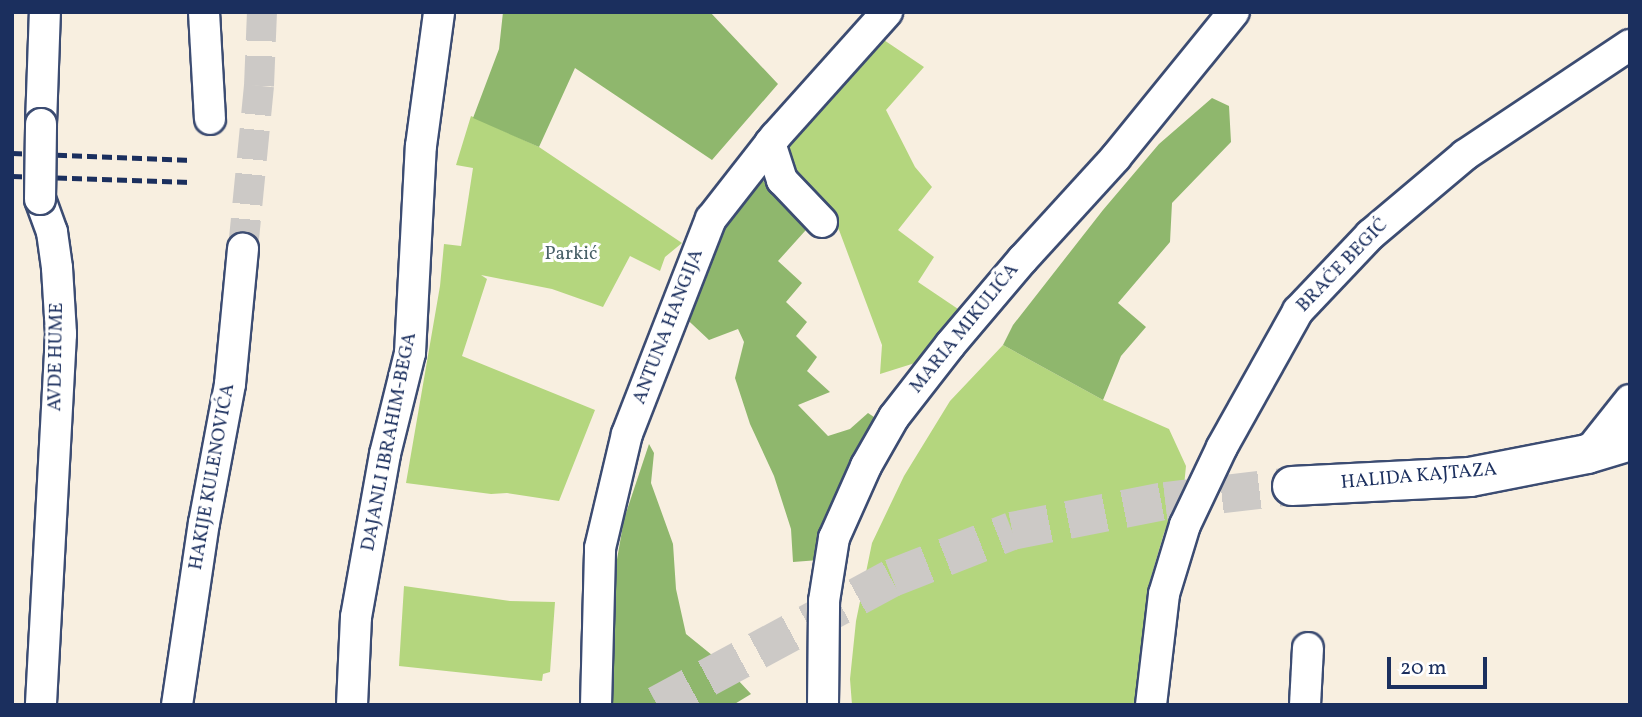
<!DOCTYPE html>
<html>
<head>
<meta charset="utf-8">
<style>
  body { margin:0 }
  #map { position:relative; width:1642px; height:717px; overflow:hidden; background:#f8efe0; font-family:Vollkorn,serif }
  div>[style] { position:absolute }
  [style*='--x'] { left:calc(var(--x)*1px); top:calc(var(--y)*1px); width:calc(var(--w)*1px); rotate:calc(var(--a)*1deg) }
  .green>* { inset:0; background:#b4d67e }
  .forest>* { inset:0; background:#8fb76d }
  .street-tunnel>* { height:30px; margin-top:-15px; transform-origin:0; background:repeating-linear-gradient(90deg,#ccc9c6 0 30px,transparent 0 45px) }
  .secondary-tunnel>* { height:38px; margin-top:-19px; transform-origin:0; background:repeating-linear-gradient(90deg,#ccc9c6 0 38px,transparent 0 57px) }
  .roads { filter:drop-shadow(2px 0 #3c4c72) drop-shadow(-2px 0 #3c4c72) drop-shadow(0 2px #3c4c72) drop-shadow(0 -2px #3c4c72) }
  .street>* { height:30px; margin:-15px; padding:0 15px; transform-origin:15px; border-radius:15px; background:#fff }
  .secondary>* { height:38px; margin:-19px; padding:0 19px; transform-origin:19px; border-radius:19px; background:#fff }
  .rail>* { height:5px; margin-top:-2.5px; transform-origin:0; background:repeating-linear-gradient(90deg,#1b2f5e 0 10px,transparent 0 15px) }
  .bridges { filter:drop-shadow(2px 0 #3c4c72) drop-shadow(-2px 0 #3c4c72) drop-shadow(0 2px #3c4c72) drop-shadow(0 -2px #3c4c72) }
  .street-bridge>* { height:30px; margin:-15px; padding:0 15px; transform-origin:15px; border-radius:15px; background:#fff }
  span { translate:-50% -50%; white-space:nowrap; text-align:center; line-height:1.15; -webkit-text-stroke:6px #fff; paint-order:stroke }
  .park-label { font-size:19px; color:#496168 }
  .street-label { font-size:19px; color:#1b2f5e }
  .frame { position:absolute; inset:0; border:14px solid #1b2f5e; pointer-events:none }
  .scale { position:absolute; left:1387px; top:657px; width:100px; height:32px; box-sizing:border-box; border:4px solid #1b2f5e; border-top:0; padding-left:9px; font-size:21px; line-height:24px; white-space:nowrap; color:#1b2f5e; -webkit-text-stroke:5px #fff; paint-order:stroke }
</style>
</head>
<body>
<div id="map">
  <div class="green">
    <div style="clip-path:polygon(875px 34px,924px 67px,886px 110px,915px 167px,932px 187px,898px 230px,934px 257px,918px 282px,961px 311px,915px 363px,880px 374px,882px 345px,839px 230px,800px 187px,775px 137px)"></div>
    <div style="clip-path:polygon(471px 116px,539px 147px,682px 243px,665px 257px,660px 271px,630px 256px,603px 307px,552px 289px,481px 275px,487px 279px,462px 356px,595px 410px,559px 501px,507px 493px,491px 494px,406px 483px,440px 286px,444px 244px,461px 246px,473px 168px,456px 165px)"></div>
    <div style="clip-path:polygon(1003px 345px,1103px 400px,1169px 429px,1186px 466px,1184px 486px,1164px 533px,1149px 584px,1143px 705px,852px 705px,850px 679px,856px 621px,872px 543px,904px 476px,950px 401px)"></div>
    <div style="clip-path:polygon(404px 586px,510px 601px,555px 602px,550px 672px,543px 674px,542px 681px,399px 666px)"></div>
  </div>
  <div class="forest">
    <div style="clip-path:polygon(503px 12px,710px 12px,778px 84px,712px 160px,575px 68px,539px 147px,473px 118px,499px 49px)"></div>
    <div style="clip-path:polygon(1212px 98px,1229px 106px,1231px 142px,1172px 203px,1170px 242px,1118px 303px,1146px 327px,1121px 356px,1103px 400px,1003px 345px,1013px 325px,1103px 210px,1159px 144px)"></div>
    <div style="clip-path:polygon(753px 165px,768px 188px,794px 201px,814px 221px,778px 261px,802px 283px,786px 302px,807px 322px,796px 336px,817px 357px,807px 371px,830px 392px,798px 405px,828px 436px,850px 429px,868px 413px,889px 427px,819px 560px,793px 562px,791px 529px,774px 476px,750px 424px,735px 378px,744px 342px,738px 329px,709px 340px,676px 309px)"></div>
    <div style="clip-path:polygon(649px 444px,654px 453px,651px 483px,673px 544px,676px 589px,686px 634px,723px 664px,751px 694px,733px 705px,611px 705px,611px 594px,624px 519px)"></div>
  </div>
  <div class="street-tunnel">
    <div style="--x:243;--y:249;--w:164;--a:-84.4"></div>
    <div style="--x:259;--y:86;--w:74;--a:-87.7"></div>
  </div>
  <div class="secondary-tunnel">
    <div style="--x:657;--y:705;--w:267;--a:-28.4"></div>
    <div style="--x:892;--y:578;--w:129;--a:-21.4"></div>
    <div style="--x:1012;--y:531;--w:156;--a:-11.1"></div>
    <div style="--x:1165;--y:501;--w:128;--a:-6.7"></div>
  </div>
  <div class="roads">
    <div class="street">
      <div style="--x:204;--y:12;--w:107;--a:86.8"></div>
      <div style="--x:41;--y:124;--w:112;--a:-88"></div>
      <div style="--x:770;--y:143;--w:39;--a:72"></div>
      <div style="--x:782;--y:180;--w:58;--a:46.4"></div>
      <div style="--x:40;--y:199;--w:35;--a:70"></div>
      <div style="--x:52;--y:232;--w:36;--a:82"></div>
      <div style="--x:57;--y:268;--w:66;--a:86.5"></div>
      <div style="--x:61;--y:334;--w:372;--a:93.1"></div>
      <div style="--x:1587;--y:454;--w:69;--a:-51.5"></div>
      <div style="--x:177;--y:705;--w:184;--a:-81.6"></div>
      <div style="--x:204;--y:523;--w:141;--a:-79.4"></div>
      <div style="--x:230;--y:384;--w:136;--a:-84.5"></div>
      <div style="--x:352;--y:705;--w:88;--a:-87.4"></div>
      <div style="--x:356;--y:617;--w:166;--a:-79.9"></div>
      <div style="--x:385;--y:454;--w:104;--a:-76.1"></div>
      <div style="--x:410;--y:353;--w:207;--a:-87"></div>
      <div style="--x:421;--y:146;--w:135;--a:-82.3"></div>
      <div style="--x:596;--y:705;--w:157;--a:-88.5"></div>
      <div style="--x:600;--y:548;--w:117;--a:-76.7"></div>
      <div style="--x:627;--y:434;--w:231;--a:-68.7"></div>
      <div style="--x:711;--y:219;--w:104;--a:-52"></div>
      <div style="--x:775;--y:137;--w:168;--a:-48.1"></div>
      <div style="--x:823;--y:705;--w:104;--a:-89.4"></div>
      <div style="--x:824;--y:601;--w:64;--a:-81"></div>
      <div style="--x:834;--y:538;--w:79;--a:-66"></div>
      <div style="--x:866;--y:466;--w:56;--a:-60.3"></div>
      <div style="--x:894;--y:417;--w:91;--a:-52.1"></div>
      <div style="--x:950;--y:345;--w:113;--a:-49.7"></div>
      <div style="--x:1023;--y:259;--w:138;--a:-47.6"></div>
      <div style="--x:1116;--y:157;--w:187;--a:-50.9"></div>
      <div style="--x:1151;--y:705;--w:112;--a:-83.3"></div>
      <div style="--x:1164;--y:594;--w:72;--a:-73.1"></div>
      <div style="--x:1185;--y:525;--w:86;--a:-64.6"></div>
      <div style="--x:1222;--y:447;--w:156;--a:-60.8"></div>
      <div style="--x:1298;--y:311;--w:105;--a:-46.5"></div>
      <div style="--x:1370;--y:235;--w:124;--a:-40.1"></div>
      <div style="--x:1465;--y:155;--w:198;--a:-33.7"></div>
      <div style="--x:1305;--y:705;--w:57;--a:-87"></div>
    </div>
    <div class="secondary">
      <div style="--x:1292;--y:486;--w:178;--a:-2.9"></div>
      <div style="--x:1470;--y:477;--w:119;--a:-11.1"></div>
      <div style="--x:1587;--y:454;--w:45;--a:-16.8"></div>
    </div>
  </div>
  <div class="rail">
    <div style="--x:12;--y:153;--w:180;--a:2.2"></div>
    <div style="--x:12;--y:176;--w:179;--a:1.9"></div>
  </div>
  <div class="bridges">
    <div class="street-bridge">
      <div style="--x:40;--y:199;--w:75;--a:-89.2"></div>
    </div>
  </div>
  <div class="park-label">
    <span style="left:571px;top:255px">Parkić</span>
  </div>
  <div class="street-label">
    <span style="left:1343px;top:266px;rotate:-46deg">BRAĆE BEGIĆ</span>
    <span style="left:669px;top:327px;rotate:-69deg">ANTUNA HANGIJA</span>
    <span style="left:965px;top:329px;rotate:-51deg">MARIA MIKULIĆA</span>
    <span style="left:57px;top:357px;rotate:-89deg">AVDE HUME</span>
    <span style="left:390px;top:442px;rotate:-79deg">DAJANLI IBRAHIM-BEGA</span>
    <span style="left:213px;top:477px;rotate:-80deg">HAKIJE KULENOVIĆA</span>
    <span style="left:1419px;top:477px;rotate:-5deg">HALIDA KAJTAZA</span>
  </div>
  <div class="frame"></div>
  <div class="scale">20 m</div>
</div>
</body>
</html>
